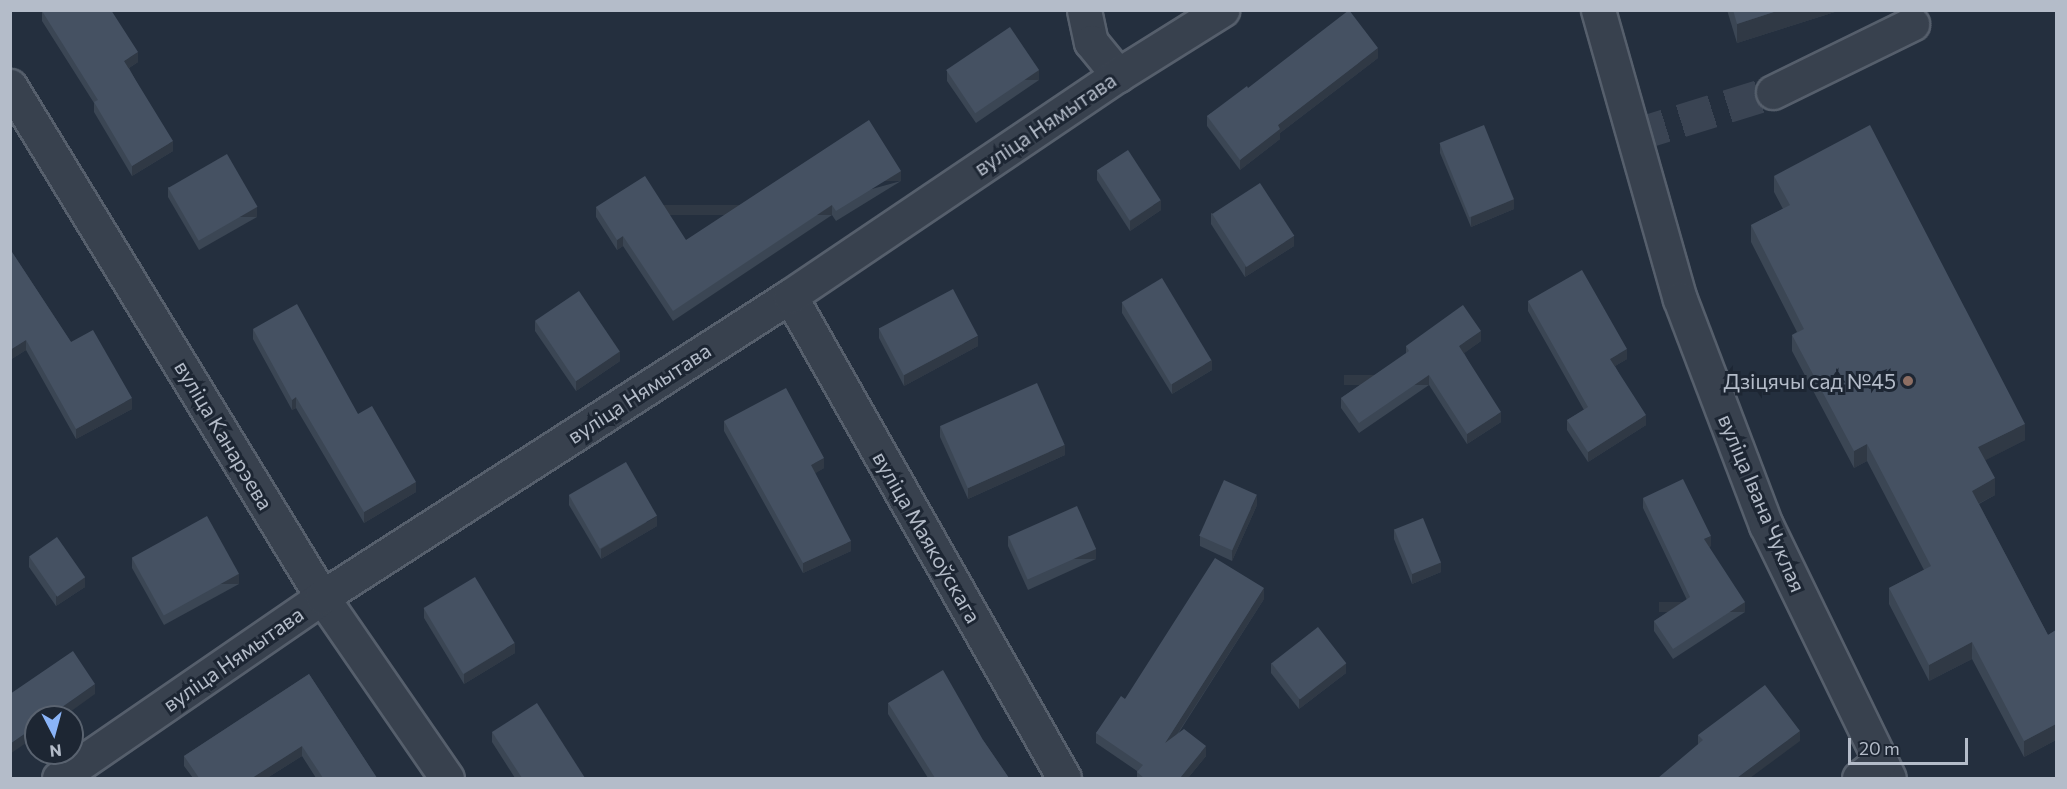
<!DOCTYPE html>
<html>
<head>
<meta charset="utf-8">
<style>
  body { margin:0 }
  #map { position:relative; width:2067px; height:789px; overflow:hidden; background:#242f3e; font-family:Commissioner,sans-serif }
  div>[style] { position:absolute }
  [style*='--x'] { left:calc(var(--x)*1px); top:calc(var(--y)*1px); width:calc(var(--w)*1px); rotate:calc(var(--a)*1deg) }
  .minor-tunnel>* { height:33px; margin-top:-16.5px; transform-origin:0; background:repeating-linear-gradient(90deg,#3a4453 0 33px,transparent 0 49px) }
  .roads { filter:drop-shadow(2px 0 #565f6c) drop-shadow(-2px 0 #565f6c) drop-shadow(0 2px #565f6c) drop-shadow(0 -2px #565f6c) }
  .minor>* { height:33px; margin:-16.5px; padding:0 16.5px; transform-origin:16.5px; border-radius:16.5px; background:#38414e }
  .wall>* { inset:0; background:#3b4654 }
  .shaded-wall>* { inset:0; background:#303945; transform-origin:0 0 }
  .building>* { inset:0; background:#455162; transform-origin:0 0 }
  .dots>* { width:16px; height:16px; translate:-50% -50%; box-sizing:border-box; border:3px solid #1d2633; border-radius:50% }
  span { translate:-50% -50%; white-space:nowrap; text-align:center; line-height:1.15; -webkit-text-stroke:6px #1d2633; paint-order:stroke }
  .street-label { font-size:21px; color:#b4bcc9 }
  .poi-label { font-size:21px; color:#b4bcc9 }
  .right { translate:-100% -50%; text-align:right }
  .frame { position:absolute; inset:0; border:12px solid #b4bcc9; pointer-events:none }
  .north { position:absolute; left:24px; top:705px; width:60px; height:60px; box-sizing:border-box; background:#1d2633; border:2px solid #59626f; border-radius:50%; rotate:174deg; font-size:16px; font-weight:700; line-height:24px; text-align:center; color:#b4bcc9 }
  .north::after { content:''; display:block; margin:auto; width:21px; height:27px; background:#8ab4f8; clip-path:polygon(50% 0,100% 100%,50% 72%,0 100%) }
  .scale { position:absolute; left:1848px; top:738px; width:120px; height:27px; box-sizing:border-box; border:3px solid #b4bcc9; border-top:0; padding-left:8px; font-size:18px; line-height:21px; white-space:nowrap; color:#b4bcc9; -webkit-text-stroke:4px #1d2633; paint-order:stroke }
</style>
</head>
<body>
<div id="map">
  <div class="minor-tunnel">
    <div style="--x:1634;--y:135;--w:145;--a:-17.2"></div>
  </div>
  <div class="roads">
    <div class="minor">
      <div style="--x:1084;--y:10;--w:33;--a:78"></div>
      <div style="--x:1091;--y:42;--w:43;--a:50.7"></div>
      <div style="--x:1598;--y:10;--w:300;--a:74.2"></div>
      <div style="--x:1680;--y:299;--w:242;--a:69.2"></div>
      <div style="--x:1766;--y:525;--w:281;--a:64.1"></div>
      <div style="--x:10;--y:86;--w:599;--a:58.59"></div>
      <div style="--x:322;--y:597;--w:220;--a:55.4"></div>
      <div style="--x:1773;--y:92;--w:155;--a:-26.1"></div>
      <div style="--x:790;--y:296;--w:554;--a:60.38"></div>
      <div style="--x:59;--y:778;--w:319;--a:-34.5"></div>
      <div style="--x:322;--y:597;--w:556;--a:-32.75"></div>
      <div style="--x:790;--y:296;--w:396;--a:-34"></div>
      <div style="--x:1118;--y:75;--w:123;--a:-32"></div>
      <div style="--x:1859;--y:778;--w:27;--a:-39"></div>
    </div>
  </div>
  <div class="wall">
    <div style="clip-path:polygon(1727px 10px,1841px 10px,1737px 43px)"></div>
    <div style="clip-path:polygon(42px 11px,138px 62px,129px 68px,173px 151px,132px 176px,94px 112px,94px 103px,42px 21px)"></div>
    <div style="clip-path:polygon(1378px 58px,1280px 133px,1280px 139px,1240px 170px,1207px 126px,1207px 116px,1248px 88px)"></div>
    <div style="clip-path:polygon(947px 71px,1039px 80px,976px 123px,947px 81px)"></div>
    <div style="clip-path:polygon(1440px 143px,1514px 209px,1471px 227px,1440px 153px)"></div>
    <div style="clip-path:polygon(1097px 170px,1161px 210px,1130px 231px,1097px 180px)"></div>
    <div style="clip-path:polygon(1774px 176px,2025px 440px,1985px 460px,1995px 495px,1979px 504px,2048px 635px,2056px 630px,2056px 740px,2024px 757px,1972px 659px,1929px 681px,1889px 604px,1889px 588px,1924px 570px,1867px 461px,1854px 468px,1792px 351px,1792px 335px,1797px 332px,1751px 242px,1751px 225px,1783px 209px,1774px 192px)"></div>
    <div style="clip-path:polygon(901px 181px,836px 221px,832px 215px,673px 321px,623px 246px,617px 250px,596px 217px,596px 207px,686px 240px)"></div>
    <div style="clip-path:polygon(168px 187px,257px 217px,199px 250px,168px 197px)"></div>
    <div style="clip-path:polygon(1211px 213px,1294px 246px,1245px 277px,1211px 224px)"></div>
    <div style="clip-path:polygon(10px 249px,71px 342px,132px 409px,76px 439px,26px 350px,10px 360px)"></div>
    <div style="clip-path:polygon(1528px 301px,1627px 359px,1615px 366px,1646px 425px,1588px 462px,1567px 430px,1567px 420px,1584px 410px,1528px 311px)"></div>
    <div style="clip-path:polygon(1122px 302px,1212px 370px,1172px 394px,1122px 313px)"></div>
    <div style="clip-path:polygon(535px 321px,620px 361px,576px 391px,535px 331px)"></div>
    <div style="clip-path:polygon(879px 328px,978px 346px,904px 386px,879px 338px)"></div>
    <div style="clip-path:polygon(253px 329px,358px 414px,416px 492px,364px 523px,296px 408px,292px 410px,253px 339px)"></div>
    <div style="clip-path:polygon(1481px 341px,1464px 353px,1501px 422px,1467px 444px,1429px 385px,1359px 433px,1341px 408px,1341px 398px,1406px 354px,1406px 346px)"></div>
    <div style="clip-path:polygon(724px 421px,824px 468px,815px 473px,851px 551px,803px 573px,724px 431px)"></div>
    <div style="clip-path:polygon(940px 426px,1065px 455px,968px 499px,940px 437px)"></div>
    <div style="clip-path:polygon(569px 495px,657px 526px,601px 559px,569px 505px)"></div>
    <div style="clip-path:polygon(1643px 498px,1711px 546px,1709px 547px,1745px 612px,1673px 659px,1654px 631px,1654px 621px,1687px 600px,1643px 508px)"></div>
    <div style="clip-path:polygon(1257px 505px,1232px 561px,1200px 546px,1200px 536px)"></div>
    <div style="clip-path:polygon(1394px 529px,1441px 572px,1412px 584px,1394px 539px)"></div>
    <div style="clip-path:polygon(1008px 536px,1096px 559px,1028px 590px,1008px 546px)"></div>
    <div style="clip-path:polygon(29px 557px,85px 587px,56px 606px,29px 567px)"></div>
    <div style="clip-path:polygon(132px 558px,239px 584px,164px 625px,132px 568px)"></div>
    <div style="clip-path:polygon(1264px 599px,1178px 734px,1206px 756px,1188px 778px,1137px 778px,1137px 771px,1096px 743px,1096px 733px,1125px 699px)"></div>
    <div style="clip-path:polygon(424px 608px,515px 653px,464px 684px,424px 618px)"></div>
    <div style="clip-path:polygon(1271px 663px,1346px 673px,1299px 709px,1271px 673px)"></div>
    <div style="clip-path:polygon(309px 674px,377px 778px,316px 778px,302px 756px,267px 778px,193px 778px,184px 766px,184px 756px)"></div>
    <div style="clip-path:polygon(888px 703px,983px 740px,1009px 778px,928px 778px,888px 714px)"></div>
    <div style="clip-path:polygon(492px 732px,585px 778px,515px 778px,492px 742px)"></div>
    <div style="clip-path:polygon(1698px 735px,1800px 741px,1698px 744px)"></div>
  </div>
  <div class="shaded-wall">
    <div style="clip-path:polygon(1780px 10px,1841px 10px,1737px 43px,1737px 24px)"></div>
    <div style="clip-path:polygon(1378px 48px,1378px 58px,1280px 133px,1280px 139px,1240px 170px,1240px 160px,1278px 125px)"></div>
    <div style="clip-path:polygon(138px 52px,138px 62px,124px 71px,124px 61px)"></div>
    <div style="left:1039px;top:70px;width:10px;height:76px;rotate:90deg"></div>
    <div style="clip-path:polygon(173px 141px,173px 151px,132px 176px,132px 166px)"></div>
    <div style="left:901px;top:171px;width:10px;height:76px;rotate:90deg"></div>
    <div style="clip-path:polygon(1514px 199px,1514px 209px,1471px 227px,1471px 217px)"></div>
    <div style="clip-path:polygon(1161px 200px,1161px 210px,1130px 231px,1130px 221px)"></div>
    <div style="left:832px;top:205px;width:10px;height:191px;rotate:90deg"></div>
    <div style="left:257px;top:207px;width:10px;height:67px;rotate:90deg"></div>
    <div style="clip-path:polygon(623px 236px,623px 246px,617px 250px,617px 240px)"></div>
    <div style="clip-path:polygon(1294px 236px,1294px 246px,1245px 277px,1245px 267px)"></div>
    <div style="clip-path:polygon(1481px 331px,1481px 341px,1459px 357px,1459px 346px)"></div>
    <div style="clip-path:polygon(978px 336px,978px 346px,904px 386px,904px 375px)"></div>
    <div style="clip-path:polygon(26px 340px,26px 350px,10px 360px,10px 350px)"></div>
    <div style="clip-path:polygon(1627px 349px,1627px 359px,1610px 369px,1610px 359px)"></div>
    <div style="clip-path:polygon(620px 351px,620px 361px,576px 391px,576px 381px)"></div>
    <div style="clip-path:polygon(1212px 360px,1212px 370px,1172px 394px,1172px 384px)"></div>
    <div style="left:1429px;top:375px;width:10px;height:85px;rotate:90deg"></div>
    <div style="clip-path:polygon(296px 397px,296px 408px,292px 410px,292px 400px)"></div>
    <div style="clip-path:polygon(132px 398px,132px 409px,76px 439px,76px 429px)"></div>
    <div style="clip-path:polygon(1501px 412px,1501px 422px,1467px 444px,1467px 434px)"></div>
    <div style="clip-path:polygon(1646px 415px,1646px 425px,1588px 462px,1588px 452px)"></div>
    <div style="clip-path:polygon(2025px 424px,2025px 440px,1978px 464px,1978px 447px)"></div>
    <div style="clip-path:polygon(1867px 444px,1867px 461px,1854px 468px,1854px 451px)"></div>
    <div style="clip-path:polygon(1065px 445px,1065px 455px,968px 499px,968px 488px)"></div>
    <div style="clip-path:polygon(824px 458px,824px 468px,811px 476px,811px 465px)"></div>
    <div style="clip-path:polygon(1995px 478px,1995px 495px,1972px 507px,1972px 491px)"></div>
    <div style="clip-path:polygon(416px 482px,416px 492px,364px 523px,364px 512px)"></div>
    <div style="clip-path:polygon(1257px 495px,1257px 505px,1232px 561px,1232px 551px)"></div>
    <div style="clip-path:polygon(657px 516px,657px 526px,601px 559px,601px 549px)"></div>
    <div style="clip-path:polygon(1711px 536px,1711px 546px,1704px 549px,1704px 539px)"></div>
    <div style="clip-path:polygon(851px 541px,851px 551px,803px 573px,803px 563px)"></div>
    <div style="left:1096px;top:549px;width:10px;height:75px;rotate:90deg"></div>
    <div style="clip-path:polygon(1441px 562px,1441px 572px,1412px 584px,1412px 573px)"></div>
    <div style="left:239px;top:574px;width:10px;height:85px;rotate:90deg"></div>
    <div style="clip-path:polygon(85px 577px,85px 587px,56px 606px,56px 596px)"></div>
    <div style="clip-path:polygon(1264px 588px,1264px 599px,1165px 753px,1165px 743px)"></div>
    <div style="left:1745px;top:602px;width:10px;height:86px;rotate:90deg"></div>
    <div style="clip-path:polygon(1972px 642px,1972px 659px,1929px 681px,1929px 665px)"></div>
    <div style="clip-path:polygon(515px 643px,515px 653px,464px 684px,464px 674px)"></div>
    <div style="clip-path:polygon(1346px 663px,1346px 673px,1299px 709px,1299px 698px)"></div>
    <div style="clip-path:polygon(95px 684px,95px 694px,63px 717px,48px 717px)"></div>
    <div style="clip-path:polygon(2056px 724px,2056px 740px,2024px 757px,2024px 741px)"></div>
    <div style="clip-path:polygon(36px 726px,36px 736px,10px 754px,10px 744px)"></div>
    <div style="clip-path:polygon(1800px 731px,1800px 741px,1750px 778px,1737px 778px)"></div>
    <div style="clip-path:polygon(302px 746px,302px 756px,267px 778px,252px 778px)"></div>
    <div style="clip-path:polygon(1206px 746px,1206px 756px,1188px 778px,1180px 778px)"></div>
  </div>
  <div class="building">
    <div style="clip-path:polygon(43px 10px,111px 10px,138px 52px,124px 61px,173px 141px,132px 166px,94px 102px,98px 100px,42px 11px)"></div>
    <div style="clip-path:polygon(1349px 10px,1378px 48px,1278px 125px,1280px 129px,1240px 160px,1207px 116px,1247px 86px,1248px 88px)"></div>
    <div style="clip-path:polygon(1733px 10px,1780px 10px,1737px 24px)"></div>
    <div style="left:1010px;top:27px;width:52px;height:77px;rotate:56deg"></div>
    <div style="clip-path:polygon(869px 120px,901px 171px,836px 211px,832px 205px,673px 311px,623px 236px,617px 240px,596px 207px,645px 176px,686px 240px)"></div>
    <div style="left:1484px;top:125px;width:80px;height:48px;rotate:68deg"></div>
    <div style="clip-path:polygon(1870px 125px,2025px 424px,1978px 447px,1995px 478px,1972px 491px,2048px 635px,2056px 630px,2056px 724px,2024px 741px,1972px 642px,1929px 665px,1889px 588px,1931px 566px,1867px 444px,1854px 451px,1792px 335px,1804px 329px,1751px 225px,1790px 205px,1774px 176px)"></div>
    <div style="left:1128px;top:150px;width:60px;height:37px;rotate:57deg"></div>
    <div style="left:227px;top:154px;width:61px;height:68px;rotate:60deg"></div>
    <div style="left:1260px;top:183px;width:63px;height:57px;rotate:57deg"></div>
    <div style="clip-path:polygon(10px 249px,71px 342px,93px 330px,132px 398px,76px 429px,26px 340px,10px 350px)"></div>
    <div style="clip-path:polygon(1582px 270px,1627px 349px,1610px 359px,1646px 415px,1588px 452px,1567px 420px,1588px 407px,1528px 301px)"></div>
    <div style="left:1162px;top:278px;width:96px;height:47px;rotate:59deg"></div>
    <div style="left:953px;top:289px;width:53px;height:84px;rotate:62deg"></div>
    <div style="left:579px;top:291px;width:73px;height:53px;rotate:56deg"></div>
    <div style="clip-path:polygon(297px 304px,358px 414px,372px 406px,416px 482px,364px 512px,296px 397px,292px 400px,253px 329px)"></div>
    <div style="clip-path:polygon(1463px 305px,1481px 331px,1459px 346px,1501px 412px,1467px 434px,1429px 375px,1359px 423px,1341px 398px,1409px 351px,1406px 346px)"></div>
    <div style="left:1037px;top:383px;width:68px;height:106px;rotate:66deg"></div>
    <div style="clip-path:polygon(786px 388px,824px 458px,811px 465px,851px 541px,803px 563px,724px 421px)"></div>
    <div style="left:626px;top:462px;width:62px;height:66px;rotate:60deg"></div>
    <div style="clip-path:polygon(1683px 479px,1711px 536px,1704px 539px,1745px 602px,1673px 649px,1654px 621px,1690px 597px,1643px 498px)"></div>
    <div style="left:1224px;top:480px;width:36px;height:61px;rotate:24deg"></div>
    <div style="left:1077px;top:506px;width:47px;height:75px;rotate:66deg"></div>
    <div style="left:207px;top:516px;width:66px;height:86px;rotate:61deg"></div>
    <div style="left:1423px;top:518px;width:48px;height:31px;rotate:68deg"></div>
    <div style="left:57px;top:537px;width:49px;height:34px;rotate:55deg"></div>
    <div style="clip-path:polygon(1215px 558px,1264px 588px,1165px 743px,1184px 729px,1206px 746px,1180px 778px,1144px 778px,1137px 772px,1143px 765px,1096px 733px,1121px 696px,1125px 699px)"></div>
    <div style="left:475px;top:577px;width:77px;height:60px;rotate:59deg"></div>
    <div style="left:1318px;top:627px;width:46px;height:59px;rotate:52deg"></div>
    <div style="clip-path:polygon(73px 651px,95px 684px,48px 717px,36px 717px,36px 726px,10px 744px,10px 694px)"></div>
    <div style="clip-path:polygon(943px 670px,983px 740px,1009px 778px,935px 778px,888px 703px)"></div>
    <div style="clip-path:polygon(309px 674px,377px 778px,323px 778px,302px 746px,252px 778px,199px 778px,184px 756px)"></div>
    <div style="clip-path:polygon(1765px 685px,1800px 731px,1737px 778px,1658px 778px,1703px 740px,1698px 735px)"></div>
    <div style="clip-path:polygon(537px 703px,585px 778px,522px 778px,492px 732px)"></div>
  </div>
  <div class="dots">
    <div style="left:1908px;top:381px;background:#8d6e63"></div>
  </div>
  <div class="street-label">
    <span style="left:1045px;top:124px;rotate:-34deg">вуліца Нямытава</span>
    <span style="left:639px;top:393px;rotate:-33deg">вуліца Нямытава</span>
    <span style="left:224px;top:435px;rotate:59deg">вуліца Канарэева</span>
    <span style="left:1762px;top:503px;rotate:67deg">вуліца Івана Чуклая</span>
    <span style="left:927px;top:537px;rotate:60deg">вуліца Маякоўскага</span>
    <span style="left:233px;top:659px;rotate:-35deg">вуліца Нямытава</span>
  </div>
  <div class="poi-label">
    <span class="right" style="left:1896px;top:381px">Дзіцячы сад №45</span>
  </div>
  <div class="frame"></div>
  <div class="north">N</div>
  <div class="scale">20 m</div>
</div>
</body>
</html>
